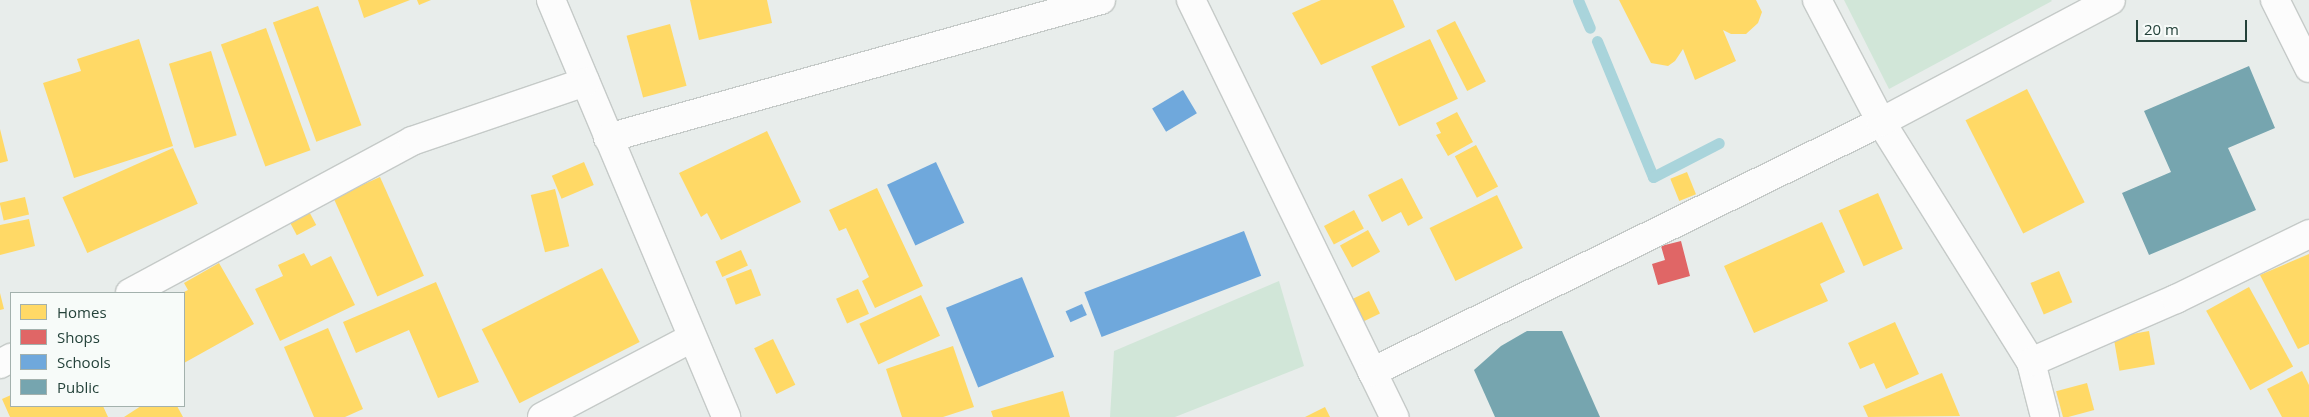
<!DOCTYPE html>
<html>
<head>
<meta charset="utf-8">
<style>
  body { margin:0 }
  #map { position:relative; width:2309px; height:417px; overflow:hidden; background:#e8edeb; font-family:"Open Sans",sans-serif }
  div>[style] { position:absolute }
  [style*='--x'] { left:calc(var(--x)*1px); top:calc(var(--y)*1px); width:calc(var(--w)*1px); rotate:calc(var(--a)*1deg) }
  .green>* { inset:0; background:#d1e6d8 }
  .homes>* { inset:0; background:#ffd966; transform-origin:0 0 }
  .shops>* { inset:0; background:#e06666 }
  .schools>* { inset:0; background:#6fa8dc; transform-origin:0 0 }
  .public>* { inset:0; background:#76a5af }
  .stream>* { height:11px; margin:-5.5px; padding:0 5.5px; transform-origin:5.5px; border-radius:5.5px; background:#a9d4db }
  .roads { filter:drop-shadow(1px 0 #c5cac8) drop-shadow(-1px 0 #c5cac8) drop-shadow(0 1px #c5cac8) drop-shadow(0 -1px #c5cac8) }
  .street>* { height:28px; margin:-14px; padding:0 14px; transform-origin:14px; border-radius:14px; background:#fcfcfc }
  span { translate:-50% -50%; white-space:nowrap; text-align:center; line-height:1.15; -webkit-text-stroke:5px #f7fbf9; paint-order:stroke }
  .legend { position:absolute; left:10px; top:292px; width:175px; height:115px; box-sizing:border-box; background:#f7fbf9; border:1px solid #a3b1ad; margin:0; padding:6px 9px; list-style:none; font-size:15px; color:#24423a }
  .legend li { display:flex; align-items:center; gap:10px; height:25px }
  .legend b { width:25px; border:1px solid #a3b1ad }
  .scale { position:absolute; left:2136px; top:20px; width:111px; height:22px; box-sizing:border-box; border:2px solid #24423a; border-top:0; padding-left:6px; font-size:15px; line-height:18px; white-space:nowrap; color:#24423a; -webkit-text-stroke:4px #f7fbf9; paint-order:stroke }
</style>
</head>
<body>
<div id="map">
  <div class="green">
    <div style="clip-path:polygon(1844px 0,2051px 0,2052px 1px,1889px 89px)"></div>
    <div style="clip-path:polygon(1279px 281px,1304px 366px,1175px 417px,1110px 417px,1114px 351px)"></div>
  </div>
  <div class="homes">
    <div style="clip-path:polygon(358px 0,410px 0,364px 18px)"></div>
    <div style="clip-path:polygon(417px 0,431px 0,419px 5px)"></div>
    <div style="clip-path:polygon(690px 0,767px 0,772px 23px,699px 40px)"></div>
    <div style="clip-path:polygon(1321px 0,1393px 0,1405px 27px,1321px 65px,1292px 13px)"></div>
    <div style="clip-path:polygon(1619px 0,1756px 0,1762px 12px,1758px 23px,1746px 34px,1731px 34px,1723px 30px,1736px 61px,1695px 80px,1683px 49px,1675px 61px,1668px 66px,1651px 63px)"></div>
    <div style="left:318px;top:6px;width:127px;height:48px;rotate:70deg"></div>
    <div style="left:1455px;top:21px;width:68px;height:21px;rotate:63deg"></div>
    <div style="left:670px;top:24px;width:64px;height:45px;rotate:75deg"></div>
    <div style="left:266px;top:28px;width:130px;height:48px;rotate:70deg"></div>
    <div style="clip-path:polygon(139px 39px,173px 146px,74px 178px,43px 83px,81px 71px,77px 59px)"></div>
    <div style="left:1430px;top:39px;width:66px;height:65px;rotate:65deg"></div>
    <div style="left:211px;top:51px;width:88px;height:44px;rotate:73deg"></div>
    <div style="left:2027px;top:89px;width:127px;height:69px;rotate:63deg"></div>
    <div style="clip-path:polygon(1457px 112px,1473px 142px,1448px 156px,1436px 135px,1441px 133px,1436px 123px)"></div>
    <div style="clip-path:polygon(0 129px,8px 161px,0 163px)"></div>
    <div style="clip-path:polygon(767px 131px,801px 202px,721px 240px,707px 213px,701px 217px,679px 173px)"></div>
    <div style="left:1476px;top:145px;width:47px;height:24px;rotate:62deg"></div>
    <div style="left:173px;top:148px;width:61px;height:121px;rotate:66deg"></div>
    <div style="left:584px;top:162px;width:25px;height:35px;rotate:67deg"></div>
    <div style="left:1687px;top:172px;width:24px;height:18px;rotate:68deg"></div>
    <div style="left:380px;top:177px;width:108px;height:51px;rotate:66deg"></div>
    <div style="clip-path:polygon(1402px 178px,1423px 218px,1408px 226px,1401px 212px,1382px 222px,1368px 195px)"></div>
    <div style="clip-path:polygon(877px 188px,923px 286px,875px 308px,862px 281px,869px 277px,846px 228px,839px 231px,829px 210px)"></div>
    <div style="left:555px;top:189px;width:59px;height:25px;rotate:76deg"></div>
    <div style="left:1878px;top:193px;width:61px;height:43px;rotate:66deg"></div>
    <div style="left:1497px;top:195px;width:59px;height:75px;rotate:64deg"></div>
    <div style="left:25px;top:197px;width:18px;height:26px;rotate:77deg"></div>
    <div style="left:304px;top:202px;width:26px;height:22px;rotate:62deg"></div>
    <div style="left:1354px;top:210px;width:21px;height:34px;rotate:62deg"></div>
    <div style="clip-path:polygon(29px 219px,35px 246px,0 255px,0 225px)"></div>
    <div style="clip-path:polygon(1822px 222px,1845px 272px,1820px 284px,1828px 301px,1754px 333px,1724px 266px)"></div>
    <div style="left:1368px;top:230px;width:25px;height:32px;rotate:61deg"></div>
    <div style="left:741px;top:250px;width:17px;height:28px;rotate:66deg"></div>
    <div style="clip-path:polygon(304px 253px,311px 266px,331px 256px,355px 305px,280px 341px,255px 289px,283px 276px,278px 265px)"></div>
    <div style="clip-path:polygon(2309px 254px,2309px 344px,2298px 349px,2260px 275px)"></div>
    <div style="clip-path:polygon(219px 263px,254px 324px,184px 363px,184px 292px,188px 290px,184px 283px)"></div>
    <div style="left:602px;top:268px;width:83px;height:135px;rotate:63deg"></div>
    <div style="left:751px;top:269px;width:28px;height:27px;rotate:69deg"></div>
    <div style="left:2059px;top:271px;width:34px;height:31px;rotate:67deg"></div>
    <div style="clip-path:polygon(436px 282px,479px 382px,438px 398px,409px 330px,356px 353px,343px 322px)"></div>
    <div style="left:2249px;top:287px;width:91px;height:49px;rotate:61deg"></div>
    <div style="left:858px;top:289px;width:27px;height:24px;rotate:66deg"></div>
    <div style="left:1369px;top:291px;width:25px;height:23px;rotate:64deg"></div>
    <div style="clip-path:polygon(0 293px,4px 309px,0 310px)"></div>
    <div style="left:921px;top:295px;width:45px;height:68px;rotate:65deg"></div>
    <div style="clip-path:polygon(1895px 322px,1919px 374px,1886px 389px,1874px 363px,1860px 369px,1848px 343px)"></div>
    <div style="clip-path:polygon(328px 328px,363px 409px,345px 417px,314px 417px,284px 347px)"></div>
    <div style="left:2149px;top:331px;width:34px;height:36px;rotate:80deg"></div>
    <div style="left:773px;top:339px;width:51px;height:21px;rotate:64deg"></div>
    <div style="clip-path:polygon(953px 346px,974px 407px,943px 417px,902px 417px,886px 369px)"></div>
    <div style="clip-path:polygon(2302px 371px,2309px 385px,2309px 417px,2282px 417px,2267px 389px)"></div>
    <div style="clip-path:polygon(1942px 373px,1960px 416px,1868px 417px,1863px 406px)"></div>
    <div style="left:2087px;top:383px;width:28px;height:32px;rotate:75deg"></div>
    <div style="clip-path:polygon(1063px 391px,1070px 417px,993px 417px,991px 411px)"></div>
    <div style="clip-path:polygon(11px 395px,11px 406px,103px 406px,108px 417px,10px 417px,2px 399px)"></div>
    <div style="clip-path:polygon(141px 406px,177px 406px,183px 417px,124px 417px)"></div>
    <div style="clip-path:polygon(1325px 407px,1330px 417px,1305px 417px)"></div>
  </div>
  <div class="shops">
    <div style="clip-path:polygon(1681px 241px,1690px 276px,1658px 285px,1652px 264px,1665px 260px,1661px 246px)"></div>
  </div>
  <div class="schools">
    <div style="left:1183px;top:90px;width:27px;height:36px;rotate:59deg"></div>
    <div style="left:936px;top:162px;width:67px;height:54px;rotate:65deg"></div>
    <div style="left:1244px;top:231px;width:48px;height:171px;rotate:69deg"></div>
    <div style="left:1022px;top:277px;width:86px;height:82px;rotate:68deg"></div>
    <div style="left:1082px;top:304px;width:12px;height:18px;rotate:66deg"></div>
  </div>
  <div class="public">
    <div style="clip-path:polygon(2249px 66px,2275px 128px,2228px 148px,2256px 210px,2149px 255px,2122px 193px,2171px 172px,2144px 111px)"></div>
    <div style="clip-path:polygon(1527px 331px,1562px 331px,1600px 417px,1495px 417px,1474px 370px,1501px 346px)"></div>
  </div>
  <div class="stream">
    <div style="--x:1578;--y:0;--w:30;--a:67"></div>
    <div style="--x:1597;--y:41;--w:147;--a:67.6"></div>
    <div style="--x:1653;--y:177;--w:74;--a:-27.3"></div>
  </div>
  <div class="roads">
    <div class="street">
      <div style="--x:551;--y:0;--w:452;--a:67.2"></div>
      <div style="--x:1191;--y:0;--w:464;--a:64"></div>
      <div style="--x:1817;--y:0;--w:138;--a:62.3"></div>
      <div style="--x:1881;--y:122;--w:283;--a:58"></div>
      <div style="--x:2031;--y:362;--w:57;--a:75.7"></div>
      <div style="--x:2275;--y:0;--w:76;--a:63.4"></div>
      <div style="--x:608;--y:138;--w:512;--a:-15.64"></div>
      <div style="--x:130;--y:293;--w:320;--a:-28.3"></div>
      <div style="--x:412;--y:141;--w:183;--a:-18.8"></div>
      <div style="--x:2031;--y:362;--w:158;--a:-23.5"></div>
      <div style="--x:2176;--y:299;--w:148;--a:-26"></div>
      <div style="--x:0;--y:364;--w:13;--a:-29"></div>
      <div style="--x:1372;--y:372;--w:567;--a:-26.16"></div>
      <div style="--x:1881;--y:122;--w:260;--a:-27.9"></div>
      <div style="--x:542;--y:417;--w:170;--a:-27.8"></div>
    </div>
  </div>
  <ul class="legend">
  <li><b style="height:14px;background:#ffd966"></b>Homes</li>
  <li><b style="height:14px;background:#e06666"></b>Shops</li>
  <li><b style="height:14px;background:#6fa8dc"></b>Schools</li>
  <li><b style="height:14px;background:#76a5af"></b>Public</li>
  </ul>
  <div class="scale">20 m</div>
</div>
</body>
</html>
